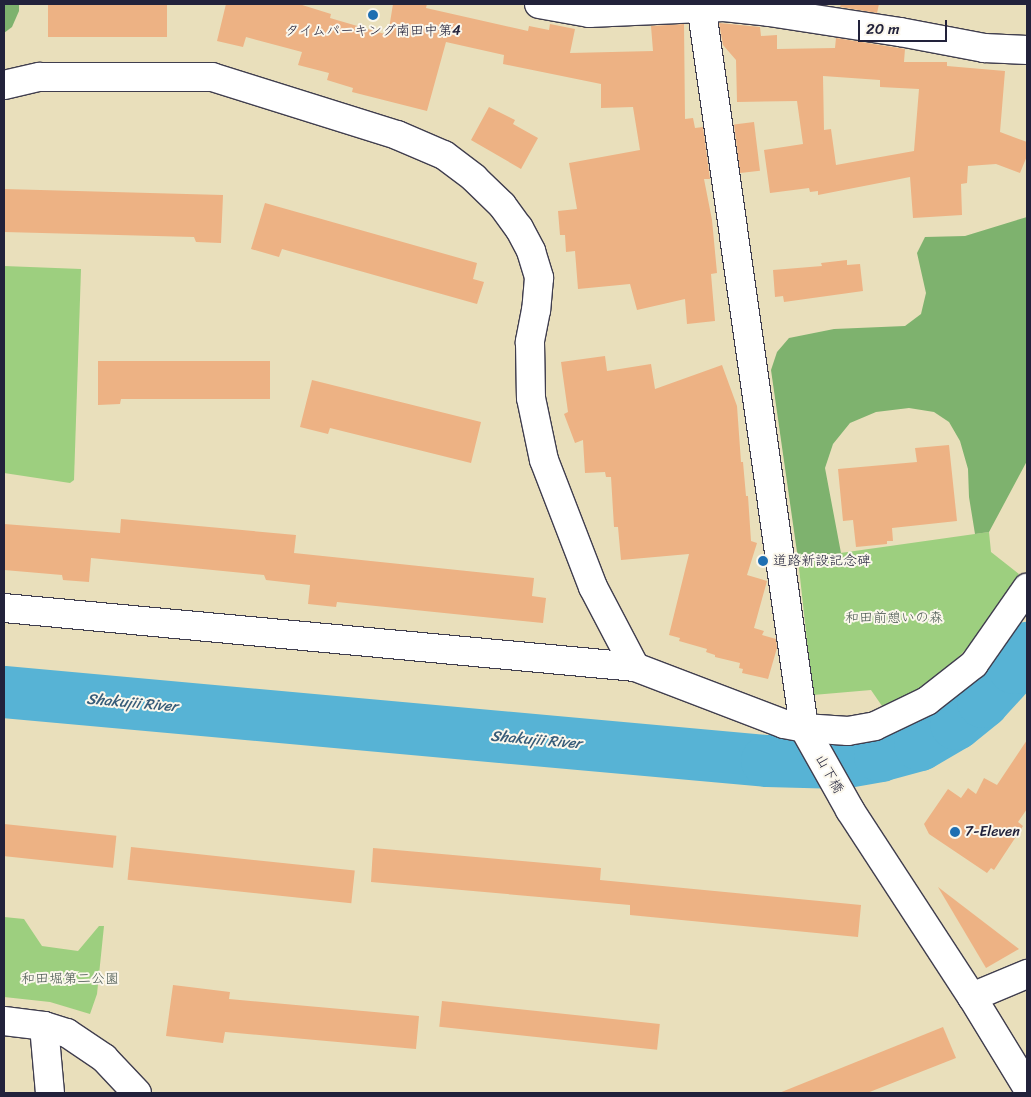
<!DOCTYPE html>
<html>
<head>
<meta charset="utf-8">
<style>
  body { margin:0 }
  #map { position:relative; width:1031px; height:1097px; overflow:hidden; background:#e9dfbb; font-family:Sriracha,"Klee One",sans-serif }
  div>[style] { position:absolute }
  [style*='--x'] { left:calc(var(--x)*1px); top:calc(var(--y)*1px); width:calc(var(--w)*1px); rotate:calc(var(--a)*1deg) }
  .green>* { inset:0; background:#9dcf7f }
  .forest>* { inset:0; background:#7eb26e }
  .river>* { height:52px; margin:-26px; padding:0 26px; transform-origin:26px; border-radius:26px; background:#57b3d5 }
  .building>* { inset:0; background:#edb284; transform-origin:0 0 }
  .roads { filter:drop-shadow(1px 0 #403e4e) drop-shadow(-1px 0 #403e4e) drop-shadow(0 1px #403e4e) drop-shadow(0 -1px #403e4e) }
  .minor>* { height:28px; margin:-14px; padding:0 14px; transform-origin:14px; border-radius:14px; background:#fff }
  .tertiary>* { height:28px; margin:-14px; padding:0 14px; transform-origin:14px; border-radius:14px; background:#fff }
  .dots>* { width:14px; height:14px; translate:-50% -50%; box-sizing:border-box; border:2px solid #fbf7ec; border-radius:50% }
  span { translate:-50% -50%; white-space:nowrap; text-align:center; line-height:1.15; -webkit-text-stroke:4px #fbf7ec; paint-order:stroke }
  .poi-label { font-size:14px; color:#22223b }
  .left { translate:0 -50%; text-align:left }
  .park-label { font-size:14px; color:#47564f }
  .street-label { font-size:14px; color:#22223b }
  .water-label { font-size:15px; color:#375c79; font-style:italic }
  .frame { position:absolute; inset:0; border:5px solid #22223b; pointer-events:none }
  .scale { position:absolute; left:858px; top:20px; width:89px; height:22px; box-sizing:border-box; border:2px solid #22223b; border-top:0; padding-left:6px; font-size:15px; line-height:18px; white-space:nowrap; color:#22223b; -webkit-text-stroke:4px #fbf7ec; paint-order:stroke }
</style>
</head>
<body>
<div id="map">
  <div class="green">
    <div style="clip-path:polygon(4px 266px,81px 269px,74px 480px,70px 483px,4px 473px)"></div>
    <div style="clip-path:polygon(989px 532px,991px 552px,1019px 574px,970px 645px,946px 670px,917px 691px,882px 706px,871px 690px,813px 695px,798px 559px)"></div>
    <div style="clip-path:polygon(4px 917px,24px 919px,42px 946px,78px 951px,99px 926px,104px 926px,97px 994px,90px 1014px,50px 1002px,4px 997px)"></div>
  </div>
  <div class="forest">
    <div style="clip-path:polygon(4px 4px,19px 4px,19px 11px,12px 27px,4px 33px)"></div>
    <div style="clip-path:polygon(1027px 217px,1027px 461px,989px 532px,975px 534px,969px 497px,968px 469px,960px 441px,949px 422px,934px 412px,909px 408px,876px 412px,850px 423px,833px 444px,825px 468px,841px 553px,798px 559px,771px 370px,777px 352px,789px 338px,834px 329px,905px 326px,921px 314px,926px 293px,917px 253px,925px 237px,965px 236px)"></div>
  </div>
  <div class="river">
    <div style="--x:4;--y:692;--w:766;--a:5.17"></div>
    <div style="--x:767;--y:761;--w:75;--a:1.5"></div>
    <div style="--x:842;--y:763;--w:39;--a:-10"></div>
    <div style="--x:880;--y:756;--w:41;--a:-15.4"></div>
    <div style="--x:920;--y:745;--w:42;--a:-30.3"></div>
    <div style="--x:956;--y:724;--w:35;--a:-39"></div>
    <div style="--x:983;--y:702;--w:46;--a:-47.6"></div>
    <div style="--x:1014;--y:668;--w:24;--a:-57"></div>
  </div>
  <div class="building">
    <div style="left:48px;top:4px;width:119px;height:33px"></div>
    <div style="clip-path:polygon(226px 4px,299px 4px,331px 14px,330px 18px,388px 35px,393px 4px,427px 4px,426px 8px,528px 31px,529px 26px,549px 30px,550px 24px,575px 29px,570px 53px,653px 51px,651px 26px,684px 24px,685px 119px,693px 118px,695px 128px,703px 127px,710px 179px,704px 179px,712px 220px,717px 273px,711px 274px,715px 321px,687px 324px,685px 299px,637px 310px,630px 284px,578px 289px,575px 251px,566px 252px,565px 235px,560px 235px,558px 211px,577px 209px,569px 163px,640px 150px,633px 107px,601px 108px,601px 84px,503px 64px,504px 55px,446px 42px,427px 111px,352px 92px,353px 88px,327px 80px,329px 73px,298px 65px,302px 52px,246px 37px,243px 47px,217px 41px)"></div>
    <div style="clip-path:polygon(841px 4px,879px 4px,877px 13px,840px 7px)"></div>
    <div style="clip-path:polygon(evenodd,719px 23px,760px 27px,761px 36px,777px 35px,777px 49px,835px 48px,836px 38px,905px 49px,904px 62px,947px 62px,947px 66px,1005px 71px,1000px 132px,1027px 142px,1027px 156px,1020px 173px,996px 164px,968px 166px,967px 183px,961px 184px,962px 215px,913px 218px,910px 177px,818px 195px,818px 191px,810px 192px,809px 188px,770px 193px,764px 150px,803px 144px,797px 101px,737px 102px,736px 60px,723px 45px,719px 23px,823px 76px,880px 80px,880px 87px,919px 89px,914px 151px,836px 165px,831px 129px,824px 130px,823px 76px)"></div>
    <div style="clip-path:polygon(489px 107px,515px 120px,513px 124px,538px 138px,521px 169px,471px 140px)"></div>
    <div style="left:754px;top:122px;width:49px;height:20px;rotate:83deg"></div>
    <div style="clip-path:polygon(4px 189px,223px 195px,221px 243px,196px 242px,194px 237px,4px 232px)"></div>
    <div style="clip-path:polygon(265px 203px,477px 263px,473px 279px,484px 282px,477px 304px,282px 249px,279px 257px,251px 249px)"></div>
    <div style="clip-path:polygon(847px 260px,847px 265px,860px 264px,863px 291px,784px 302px,783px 296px,775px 297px,773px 270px,822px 266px,821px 263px)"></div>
    <div style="clip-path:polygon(605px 356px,607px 371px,651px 364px,655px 389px,722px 365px,737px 406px,741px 462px,743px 462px,746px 496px,748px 496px,751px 541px,757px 543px,747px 575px,767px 581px,754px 628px,764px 631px,762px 635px,776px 639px,777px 648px,768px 679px,742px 673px,743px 669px,739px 668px,740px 663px,715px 657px,715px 655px,706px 652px,707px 649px,679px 641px,680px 638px,669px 635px,689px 554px,621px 560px,618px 527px,614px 527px,611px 477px,606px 477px,605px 472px,585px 473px,583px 440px,575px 443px,564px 414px,568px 412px,561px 362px)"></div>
    <div style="clip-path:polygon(98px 361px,270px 361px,270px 399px,121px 399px,120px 404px,98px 405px)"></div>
    <div style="clip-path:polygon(312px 380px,481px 422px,471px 463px,330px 428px,328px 434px,300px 427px)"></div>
    <div style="clip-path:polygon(949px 445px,957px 521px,892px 528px,893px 541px,887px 541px,887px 544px,856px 547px,853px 520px,843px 521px,838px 469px,917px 462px,915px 448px)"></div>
    <div style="clip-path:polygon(121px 519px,296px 535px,294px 553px,534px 578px,532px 596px,546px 598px,543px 623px,337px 602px,336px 607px,308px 604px,310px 585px,266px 580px,264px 575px,91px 558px,89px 582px,63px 580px,62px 575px,4px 570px,4px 524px,120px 533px)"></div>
    <div style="clip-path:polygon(1027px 740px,1027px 809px,1018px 822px,1023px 826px,994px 870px,991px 868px,987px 873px,929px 834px,924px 824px,948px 789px,961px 798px,968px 788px,976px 794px,984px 778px,997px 785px)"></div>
    <div style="left:4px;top:824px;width:113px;height:32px;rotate:6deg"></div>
    <div style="left:131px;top:847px;width:225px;height:33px;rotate:6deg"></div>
    <div style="clip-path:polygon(373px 848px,601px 868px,600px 880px,861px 905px,858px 937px,630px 915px,630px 905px,371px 882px)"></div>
    <div style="clip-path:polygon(938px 887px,1019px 949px,986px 968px)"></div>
    <div style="clip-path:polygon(173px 985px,230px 992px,229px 999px,419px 1016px,416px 1049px,225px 1032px,223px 1043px,166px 1036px)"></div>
    <div style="left:442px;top:1001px;width:219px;height:26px;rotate:6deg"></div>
    <div style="clip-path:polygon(943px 1027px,956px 1058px,867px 1093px,779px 1093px)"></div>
  </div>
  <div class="roads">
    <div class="minor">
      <div style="--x:539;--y:4;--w:51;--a:10.2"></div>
      <div style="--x:589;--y:13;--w:135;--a:-2.5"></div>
      <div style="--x:724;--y:7;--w:45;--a:6.3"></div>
      <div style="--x:769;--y:12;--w:133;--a:8.7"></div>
      <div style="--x:900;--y:32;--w:86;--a:10.8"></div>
      <div style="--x:984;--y:48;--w:43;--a:2.7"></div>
      <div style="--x:701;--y:4;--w:731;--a:81.9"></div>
      <div style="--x:804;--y:728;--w:44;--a:3.9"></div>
      <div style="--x:848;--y:731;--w:27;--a:-10"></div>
      <div style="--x:875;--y:726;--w:58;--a:-25.7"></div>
      <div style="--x:927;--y:701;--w:60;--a:-38.2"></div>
      <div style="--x:974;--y:664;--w:93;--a:-55.1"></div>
      <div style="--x:4;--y:85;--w:37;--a:-13"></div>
      <div style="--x:40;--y:77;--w:172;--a:0"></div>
      <div style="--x:212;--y:77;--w:194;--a:17.4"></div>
      <div style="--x:397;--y:135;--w:51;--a:23.1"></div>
      <div style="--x:444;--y:155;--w:38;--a:37"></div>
      <div style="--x:474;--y:178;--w:39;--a:44"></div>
      <div style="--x:502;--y:205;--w:29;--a:54"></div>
      <div style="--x:519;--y:228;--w:26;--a:62"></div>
      <div style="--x:531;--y:251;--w:28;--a:73"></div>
      <div style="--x:539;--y:278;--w:32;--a:95"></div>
      <div style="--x:536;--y:310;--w:33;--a:101"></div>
      <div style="--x:530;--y:342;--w:56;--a:89"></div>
      <div style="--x:531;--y:398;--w:63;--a:78.2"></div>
      <div style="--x:544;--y:460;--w:136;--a:68.9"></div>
      <div style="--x:593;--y:587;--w:90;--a:62.3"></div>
      <div style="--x:44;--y:1026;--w:67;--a:84.9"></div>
    </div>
    <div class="tertiary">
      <div style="--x:4;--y:608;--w:634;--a:5.34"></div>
      <div style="--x:635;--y:667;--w:160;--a:20.9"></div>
      <div style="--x:784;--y:724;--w:20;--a:11"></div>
      <div style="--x:804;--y:728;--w:94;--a:60.7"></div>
      <div style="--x:850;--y:810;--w:223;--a:56.9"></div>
      <div style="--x:972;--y:997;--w:105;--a:58.6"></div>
      <div style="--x:972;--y:997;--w:60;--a:-22.7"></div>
      <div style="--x:4;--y:1021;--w:40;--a:7.1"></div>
      <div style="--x:44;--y:1026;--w:24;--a:17"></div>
      <div style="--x:67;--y:1033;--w:45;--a:34"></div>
      <div style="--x:104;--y:1058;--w:48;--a:46.7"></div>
    </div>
  </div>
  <div class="dots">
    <div style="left:373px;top:15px;background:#1f6fb2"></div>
    <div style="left:763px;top:561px;background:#1f6fb2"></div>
    <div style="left:955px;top:832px;background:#1f6fb2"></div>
  </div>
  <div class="poi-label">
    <span style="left:373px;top:31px">タイムパーキング南田中第4</span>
    <span class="left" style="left:773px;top:561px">道路新設記念碑</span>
    <span class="left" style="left:965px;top:832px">7-Eleven</span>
  </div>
  <div class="park-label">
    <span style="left:894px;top:618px">和田前憩いの森</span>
    <span style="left:70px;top:979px">和田堀第二公園</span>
  </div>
  <div class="street-label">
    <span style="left:829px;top:774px;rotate:61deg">山下橋</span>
  </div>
  <div class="water-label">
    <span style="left:132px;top:703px;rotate:5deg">Shakujii River</span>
    <span style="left:536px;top:740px;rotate:5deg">Shakujii River</span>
  </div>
  <div class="frame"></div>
  <div class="scale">20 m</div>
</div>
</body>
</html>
